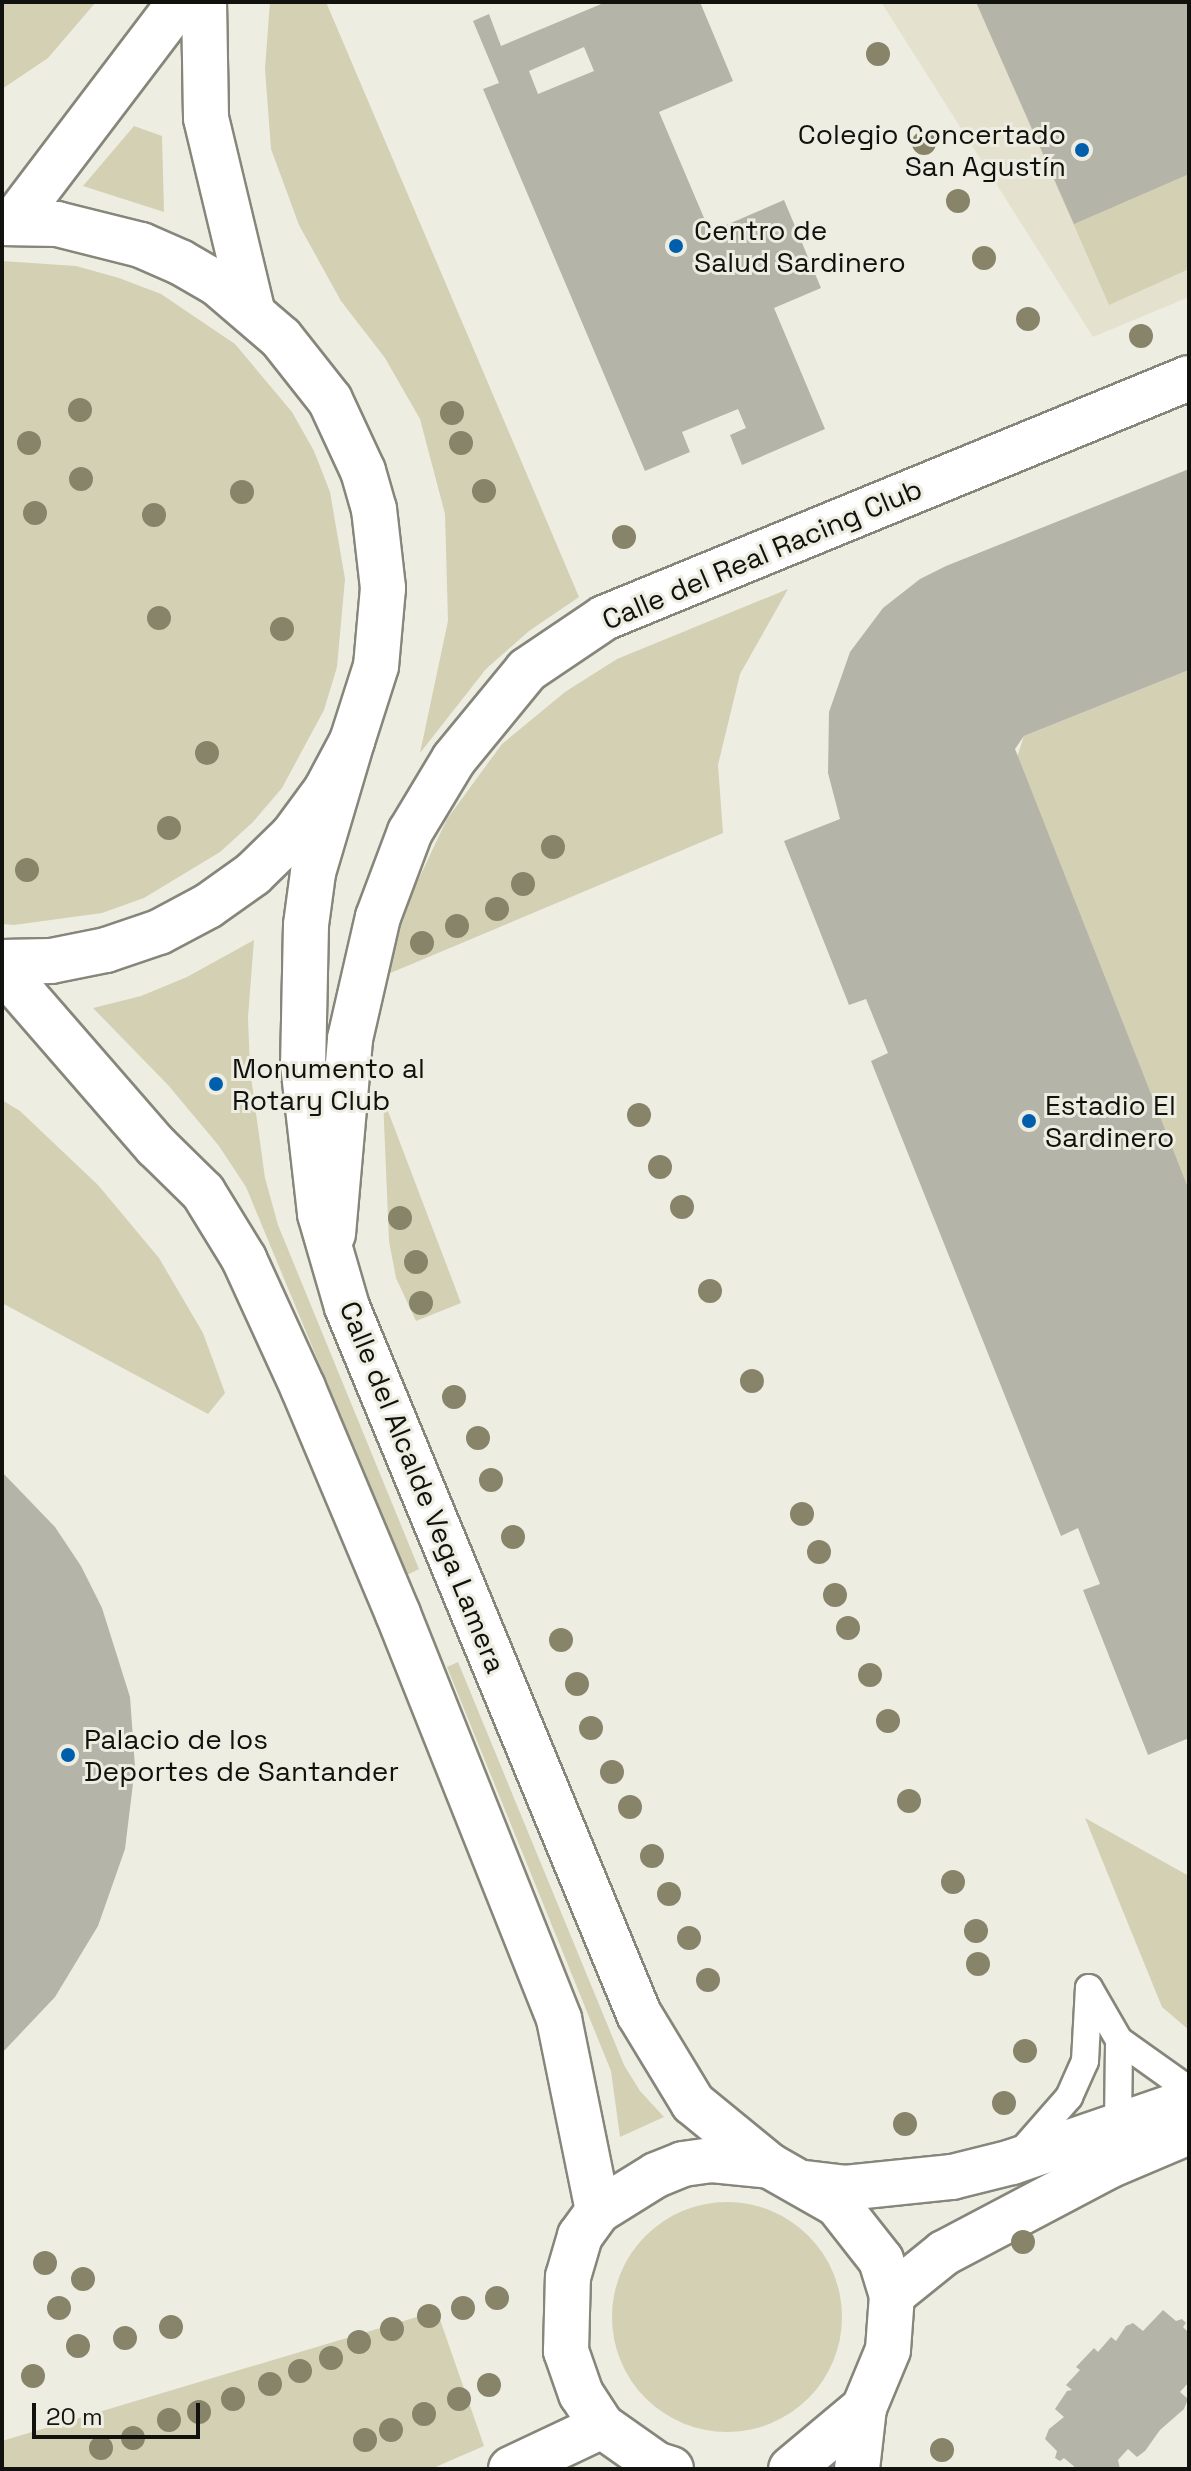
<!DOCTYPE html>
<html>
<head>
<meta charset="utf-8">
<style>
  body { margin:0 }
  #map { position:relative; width:1191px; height:2471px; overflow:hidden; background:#eeede2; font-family:"Space Grotesk",sans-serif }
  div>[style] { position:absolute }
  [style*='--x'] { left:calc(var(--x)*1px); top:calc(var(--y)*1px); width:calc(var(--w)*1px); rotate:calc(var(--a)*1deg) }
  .built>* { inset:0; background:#e4e2cf }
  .green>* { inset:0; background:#d3d0b4 }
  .round { border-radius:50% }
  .building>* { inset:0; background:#b5b4a9 }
  .roads { filter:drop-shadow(2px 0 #87867b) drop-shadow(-2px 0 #87867b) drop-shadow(0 2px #87867b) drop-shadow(0 -2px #87867b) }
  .lane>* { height:26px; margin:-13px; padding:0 13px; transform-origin:13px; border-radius:13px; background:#fff }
  .street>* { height:44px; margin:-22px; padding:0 22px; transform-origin:22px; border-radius:22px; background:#fff }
  .secondary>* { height:44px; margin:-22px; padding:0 22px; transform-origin:22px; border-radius:22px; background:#fff }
  .primary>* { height:44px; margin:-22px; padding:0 22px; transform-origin:22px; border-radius:22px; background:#fff }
  .trees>* { width:24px; height:24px; margin:-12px; border-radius:50%; background:#878469 }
  .dots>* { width:22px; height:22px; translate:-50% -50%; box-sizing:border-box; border:4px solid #eeede2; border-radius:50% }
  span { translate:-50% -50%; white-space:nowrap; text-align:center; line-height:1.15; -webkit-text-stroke:6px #eeede2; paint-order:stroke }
  .poi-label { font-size:28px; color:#11110d }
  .right { translate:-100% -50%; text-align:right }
  .left { translate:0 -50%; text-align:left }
  .street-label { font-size:28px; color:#11110d }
  .frame { position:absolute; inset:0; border:4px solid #11110d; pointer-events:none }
  .scale { position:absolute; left:32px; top:2403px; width:168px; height:36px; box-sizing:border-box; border:4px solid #11110d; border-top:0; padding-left:10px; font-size:24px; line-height:28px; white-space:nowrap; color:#11110d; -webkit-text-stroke:6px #eeede2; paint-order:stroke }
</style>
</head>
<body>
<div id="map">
  <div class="built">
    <div style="clip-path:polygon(881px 2px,1189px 2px,1189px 297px,1093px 337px)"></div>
  </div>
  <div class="green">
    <div style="clip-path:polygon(2px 2px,96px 2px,48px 58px,2px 89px)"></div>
    <div style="clip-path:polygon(270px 2px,326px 2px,579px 597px,529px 631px,486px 669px,420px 753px,448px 621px,445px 514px,420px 419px,385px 358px,341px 301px,299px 225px,271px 149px,265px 69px)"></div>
    <div style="clip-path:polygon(976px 2px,1189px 2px,1189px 269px,1109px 305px)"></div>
    <div style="clip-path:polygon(134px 126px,162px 136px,164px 212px,83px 186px)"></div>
    <div style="clip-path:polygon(2px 261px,76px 266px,119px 278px,161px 294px,235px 344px,292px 412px,314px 451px,330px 492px,345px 579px,337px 667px,324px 710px,282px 788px,253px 822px,220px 852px,144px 898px,102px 913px,14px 925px,2px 924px)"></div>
    <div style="clip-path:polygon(788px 589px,740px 674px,718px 765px,723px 833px,388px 974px,405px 908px,447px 819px,502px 744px,565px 692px,617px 659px)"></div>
    <div style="clip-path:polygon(1189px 670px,1189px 1190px,1017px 757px,1024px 736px)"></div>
    <div style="clip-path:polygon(254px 940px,248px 1017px,250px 1070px,265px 1178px,278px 1225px,419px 1569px,407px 1575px,246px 1187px,219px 1146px,168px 1085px,93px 1008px,141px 996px,187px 977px)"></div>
    <div style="clip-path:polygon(383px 1098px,461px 1303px,416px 1321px,396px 1278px,389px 1241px)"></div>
    <div style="clip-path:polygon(2px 1100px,20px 1111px,98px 1185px,159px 1258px,203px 1333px,225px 1393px,208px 1414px,2px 1303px)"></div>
    <div style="clip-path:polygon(458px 1662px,624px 2065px,640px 2091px,664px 2117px,620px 2137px,611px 2071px,447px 1667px)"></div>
    <div style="clip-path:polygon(1085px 1818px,1189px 1876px,1189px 2030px,1162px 2007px)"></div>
    <div class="round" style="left:612px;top:2202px;width:230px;height:230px"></div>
    <div style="clip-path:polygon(437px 2311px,484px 2446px,431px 2469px,2px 2469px,2px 2441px)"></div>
  </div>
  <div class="building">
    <div style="clip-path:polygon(evenodd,606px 2px,700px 2px,733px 81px,659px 112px,710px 232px,784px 200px,821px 288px,774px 308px,825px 429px,742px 465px,730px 435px,746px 428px,738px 409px,682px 432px,690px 452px,645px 471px,483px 89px,499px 83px,473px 21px,489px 14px,501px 46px,606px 2px,584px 47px,594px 71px,538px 94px,529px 71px,584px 47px)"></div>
    <div style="clip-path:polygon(976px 2px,1189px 2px,1189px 174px,1074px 224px)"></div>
    <div style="clip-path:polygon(1189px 469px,1189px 670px,1024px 736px,1015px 749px,1189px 1190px,1189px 1738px,1148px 1755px,1083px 1590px,1100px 1584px,1088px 1554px,1078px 1528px,1061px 1536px,871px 1061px,888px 1053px,866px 999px,849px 1005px,784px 841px,840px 819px,828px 773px,829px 712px,850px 652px,883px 608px,920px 579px,946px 566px)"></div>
    <div style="clip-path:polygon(2px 1472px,55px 1527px,81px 1566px,102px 1608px,130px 1697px,135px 1767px,125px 1849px,98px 1926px,55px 1997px,2px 2053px)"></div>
    <div style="clip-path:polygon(1163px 2310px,1176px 2321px,1182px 2319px,1186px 2323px,1183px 2327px,1189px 2333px,1189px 2382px,1180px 2392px,1188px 2399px,1184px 2409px,1160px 2430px,1145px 2451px,1137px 2457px,1128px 2449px,1118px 2460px,1120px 2469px,1077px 2469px,1064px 2458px,1060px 2461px,1055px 2458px,1057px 2451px,1045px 2439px,1049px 2429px,1064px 2417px,1055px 2409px,1067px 2391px,1072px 2390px,1066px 2385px,1080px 2370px,1076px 2367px,1094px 2348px,1098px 2352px,1111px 2337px,1116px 2341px,1126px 2326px,1133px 2323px,1143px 2331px)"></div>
  </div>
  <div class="roads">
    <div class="lane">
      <div style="--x:1089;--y:1988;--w:60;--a:60"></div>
      <div style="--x:1119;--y:2040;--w:86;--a:35.5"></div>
      <div style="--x:1118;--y:2126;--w:86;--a:-89.3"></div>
      <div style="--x:1019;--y:2154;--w:76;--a:-48.7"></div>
      <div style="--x:1069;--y:2097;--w:39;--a:-66"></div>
      <div style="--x:1085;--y:2061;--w:73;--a:-86.9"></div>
    </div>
    <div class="street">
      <div style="--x:333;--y:1234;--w:196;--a:-85"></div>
      <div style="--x:350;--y:1039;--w:125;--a:-77.1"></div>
      <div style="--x:378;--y:917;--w:91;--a:-69.4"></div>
      <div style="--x:410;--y:832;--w:85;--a:-58.9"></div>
      <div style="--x:454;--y:759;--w:115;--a:-50.6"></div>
      <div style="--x:527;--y:670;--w:93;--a:-34"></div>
      <div style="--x:604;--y:618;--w:632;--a:-22.31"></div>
      <div style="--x:511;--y:2469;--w:101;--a:-25.3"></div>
    </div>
    <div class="secondary">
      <div style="--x:204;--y:2;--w:116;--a:89"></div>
      <div style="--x:206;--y:118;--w:197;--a:76.5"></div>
      <div style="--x:13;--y:222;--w:276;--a:-52.8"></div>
      <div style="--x:805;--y:2183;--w:40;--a:7.1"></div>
      <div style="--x:845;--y:2188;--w:108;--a:-5.9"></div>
      <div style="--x:952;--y:2177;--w:62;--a:-14"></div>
      <div style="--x:1012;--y:2162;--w:187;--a:-19"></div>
      <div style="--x:892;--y:2295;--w:67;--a:-38.9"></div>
      <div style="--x:944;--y:2253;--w:187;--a:-27.8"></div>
      <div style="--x:1109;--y:2166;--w:87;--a:-23"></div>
    </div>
    <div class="primary">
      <div style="--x:2;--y:223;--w:55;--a:1"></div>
      <div style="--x:57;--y:224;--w:87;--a:14"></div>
      <div style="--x:141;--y:245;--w:43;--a:23.6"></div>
      <div style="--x:180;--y:262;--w:44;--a:30.1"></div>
      <div style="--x:218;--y:284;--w:83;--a:40.6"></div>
      <div style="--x:281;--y:338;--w:79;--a:51.7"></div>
      <div style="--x:330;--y:400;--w:78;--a:65.1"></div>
      <div style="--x:363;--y:471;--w:40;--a:74"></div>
      <div style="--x:374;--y:509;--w:80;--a:83.5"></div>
      <div style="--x:383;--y:588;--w:78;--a:95.1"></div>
      <div style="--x:376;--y:666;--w:79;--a:107.7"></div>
      <div style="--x:352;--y:741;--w:55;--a:118"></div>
      <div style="--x:326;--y:790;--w:56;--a:126.3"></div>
      <div style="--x:293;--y:835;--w:56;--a:135.7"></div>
      <div style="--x:253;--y:874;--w:55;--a:144.6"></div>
      <div style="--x:208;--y:906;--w:55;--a:152"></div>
      <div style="--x:159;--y:932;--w:56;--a:161.2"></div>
      <div style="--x:106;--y:950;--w:56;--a:168.7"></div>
      <div style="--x:51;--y:961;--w:49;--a:178.8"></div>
      <div style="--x:352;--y:741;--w:138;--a:106.5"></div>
      <div style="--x:313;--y:873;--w:52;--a:97.7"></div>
      <div style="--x:306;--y:925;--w:139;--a:91.2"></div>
      <div style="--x:303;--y:1064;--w:151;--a:83.5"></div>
      <div style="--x:320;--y:1214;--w:97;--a:73.8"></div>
      <div style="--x:347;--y:1307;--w:765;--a:67.56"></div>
      <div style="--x:639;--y:2014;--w:104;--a:58.8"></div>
      <div style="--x:693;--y:2103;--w:99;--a:39.3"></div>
      <div style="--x:2;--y:969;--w:235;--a:49"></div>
      <div style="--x:156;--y:1146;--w:66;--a:44.4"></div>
      <div style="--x:203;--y:1192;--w:79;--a:58.5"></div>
      <div style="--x:244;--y:1259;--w:142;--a:65.4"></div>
      <div style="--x:303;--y:1388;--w:245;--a:67.2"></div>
      <div style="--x:398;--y:1614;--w:436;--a:68.3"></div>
      <div style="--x:559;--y:2019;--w:196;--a:78.5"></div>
      <div style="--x:671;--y:2469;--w:16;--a:-162"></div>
      <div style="--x:656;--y:2464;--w:66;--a:-144.9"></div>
      <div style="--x:602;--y:2426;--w:38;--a:-123"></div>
      <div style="--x:581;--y:2394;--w:46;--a:-109.2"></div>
      <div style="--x:566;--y:2351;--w:74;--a:-88.5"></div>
      <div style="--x:568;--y:2277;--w:43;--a:-73.7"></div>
      <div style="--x:580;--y:2236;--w:31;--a:-54"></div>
      <div style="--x:598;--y:2211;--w:68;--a:-31.8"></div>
      <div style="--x:656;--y:2175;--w:29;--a:-22"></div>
      <div style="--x:683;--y:2164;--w:29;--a:-8"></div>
      <div style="--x:712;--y:2160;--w:58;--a:5.9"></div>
      <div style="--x:770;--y:2166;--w:77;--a:29.6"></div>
      <div style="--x:837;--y:2204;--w:71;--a:51.8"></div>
      <div style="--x:881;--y:2260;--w:37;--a:73"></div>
      <div style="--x:892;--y:2295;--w:55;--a:94.2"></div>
      <div style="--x:888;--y:2350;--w:63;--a:112.5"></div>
      <div style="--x:864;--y:2408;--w:95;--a:140.1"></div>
      <div style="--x:857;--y:2469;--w:61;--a:-83.5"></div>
    </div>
  </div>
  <div class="trees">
    <div style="left:878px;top:54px"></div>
    <div style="left:924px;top:143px"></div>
    <div style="left:958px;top:201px"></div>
    <div style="left:984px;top:258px"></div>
    <div style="left:1028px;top:319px"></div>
    <div style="left:1141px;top:336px"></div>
    <div style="left:80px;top:410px"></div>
    <div style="left:452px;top:413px"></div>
    <div style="left:29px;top:443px"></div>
    <div style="left:461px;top:443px"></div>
    <div style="left:81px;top:479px"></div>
    <div style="left:484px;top:491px"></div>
    <div style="left:242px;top:492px"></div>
    <div style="left:35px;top:513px"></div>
    <div style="left:154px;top:515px"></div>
    <div style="left:624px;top:537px"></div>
    <div style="left:159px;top:618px"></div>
    <div style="left:282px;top:629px"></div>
    <div style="left:207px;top:753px"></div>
    <div style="left:169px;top:828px"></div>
    <div style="left:553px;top:847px"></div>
    <div style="left:27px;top:870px"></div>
    <div style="left:523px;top:884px"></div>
    <div style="left:497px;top:909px"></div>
    <div style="left:457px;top:926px"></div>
    <div style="left:422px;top:943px"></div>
    <div style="left:639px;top:1115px"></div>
    <div style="left:660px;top:1167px"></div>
    <div style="left:682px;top:1207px"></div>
    <div style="left:400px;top:1218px"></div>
    <div style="left:416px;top:1262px"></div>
    <div style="left:710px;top:1291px"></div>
    <div style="left:421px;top:1303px"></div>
    <div style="left:752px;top:1381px"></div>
    <div style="left:454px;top:1397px"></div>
    <div style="left:478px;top:1438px"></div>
    <div style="left:491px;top:1480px"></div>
    <div style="left:802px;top:1514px"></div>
    <div style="left:513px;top:1537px"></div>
    <div style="left:819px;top:1552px"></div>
    <div style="left:835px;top:1595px"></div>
    <div style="left:848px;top:1628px"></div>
    <div style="left:561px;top:1640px"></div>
    <div style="left:870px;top:1675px"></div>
    <div style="left:577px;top:1684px"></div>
    <div style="left:888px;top:1721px"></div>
    <div style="left:591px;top:1728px"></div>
    <div style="left:612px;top:1772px"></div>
    <div style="left:909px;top:1801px"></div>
    <div style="left:630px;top:1807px"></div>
    <div style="left:652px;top:1856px"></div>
    <div style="left:953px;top:1882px"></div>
    <div style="left:669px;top:1894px"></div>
    <div style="left:976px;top:1931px"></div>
    <div style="left:689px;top:1938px"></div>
    <div style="left:978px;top:1964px"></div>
    <div style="left:708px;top:1980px"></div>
    <div style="left:1025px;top:2051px"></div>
    <div style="left:1004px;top:2103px"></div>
    <div style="left:905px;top:2124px"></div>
    <div style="left:1023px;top:2242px"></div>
    <div style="left:45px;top:2263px"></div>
    <div style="left:83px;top:2279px"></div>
    <div style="left:497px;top:2298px"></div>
    <div style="left:59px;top:2308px"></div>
    <div style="left:463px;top:2308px"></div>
    <div style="left:429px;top:2316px"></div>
    <div style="left:171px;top:2327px"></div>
    <div style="left:392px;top:2329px"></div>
    <div style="left:125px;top:2338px"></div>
    <div style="left:359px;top:2342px"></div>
    <div style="left:78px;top:2346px"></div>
    <div style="left:331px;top:2358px"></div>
    <div style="left:300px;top:2371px"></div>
    <div style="left:33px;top:2376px"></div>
    <div style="left:270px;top:2384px"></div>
    <div style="left:489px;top:2385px"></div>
    <div style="left:233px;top:2399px"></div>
    <div style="left:459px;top:2399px"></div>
    <div style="left:199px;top:2412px"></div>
    <div style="left:424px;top:2414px"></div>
    <div style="left:169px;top:2420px"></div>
    <div style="left:391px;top:2430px"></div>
    <div style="left:133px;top:2438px"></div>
    <div style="left:365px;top:2440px"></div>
    <div style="left:101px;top:2448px"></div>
    <div style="left:942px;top:2450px"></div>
  </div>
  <div class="dots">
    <div style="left:1082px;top:150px;background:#005fac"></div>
    <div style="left:676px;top:246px;background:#005fac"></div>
    <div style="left:216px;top:1084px;background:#005fac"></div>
    <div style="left:1029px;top:1121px;background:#005fac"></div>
    <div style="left:68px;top:1755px;background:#005fac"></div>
  </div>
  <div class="poi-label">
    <span class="right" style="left:1066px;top:150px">Colegio Concertado<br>San Agustín</span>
    <span class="left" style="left:694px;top:246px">Centro de<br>Salud Sardinero</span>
    <span class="left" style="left:232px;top:1084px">Monumento al<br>Rotary Club</span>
    <span class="left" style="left:1045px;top:1121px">Estadio El<br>Sardinero</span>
    <span class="left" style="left:84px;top:1755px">Palacio de los<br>Deportes de Santander</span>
  </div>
  <div class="street-label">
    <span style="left:762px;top:554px;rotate:-23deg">Calle del Real Racing Club</span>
    <span style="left:423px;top:1487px;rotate:68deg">Calle del Alcalde Vega Lamera</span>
  </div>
  <div class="frame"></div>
  <div class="scale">20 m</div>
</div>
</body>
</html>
